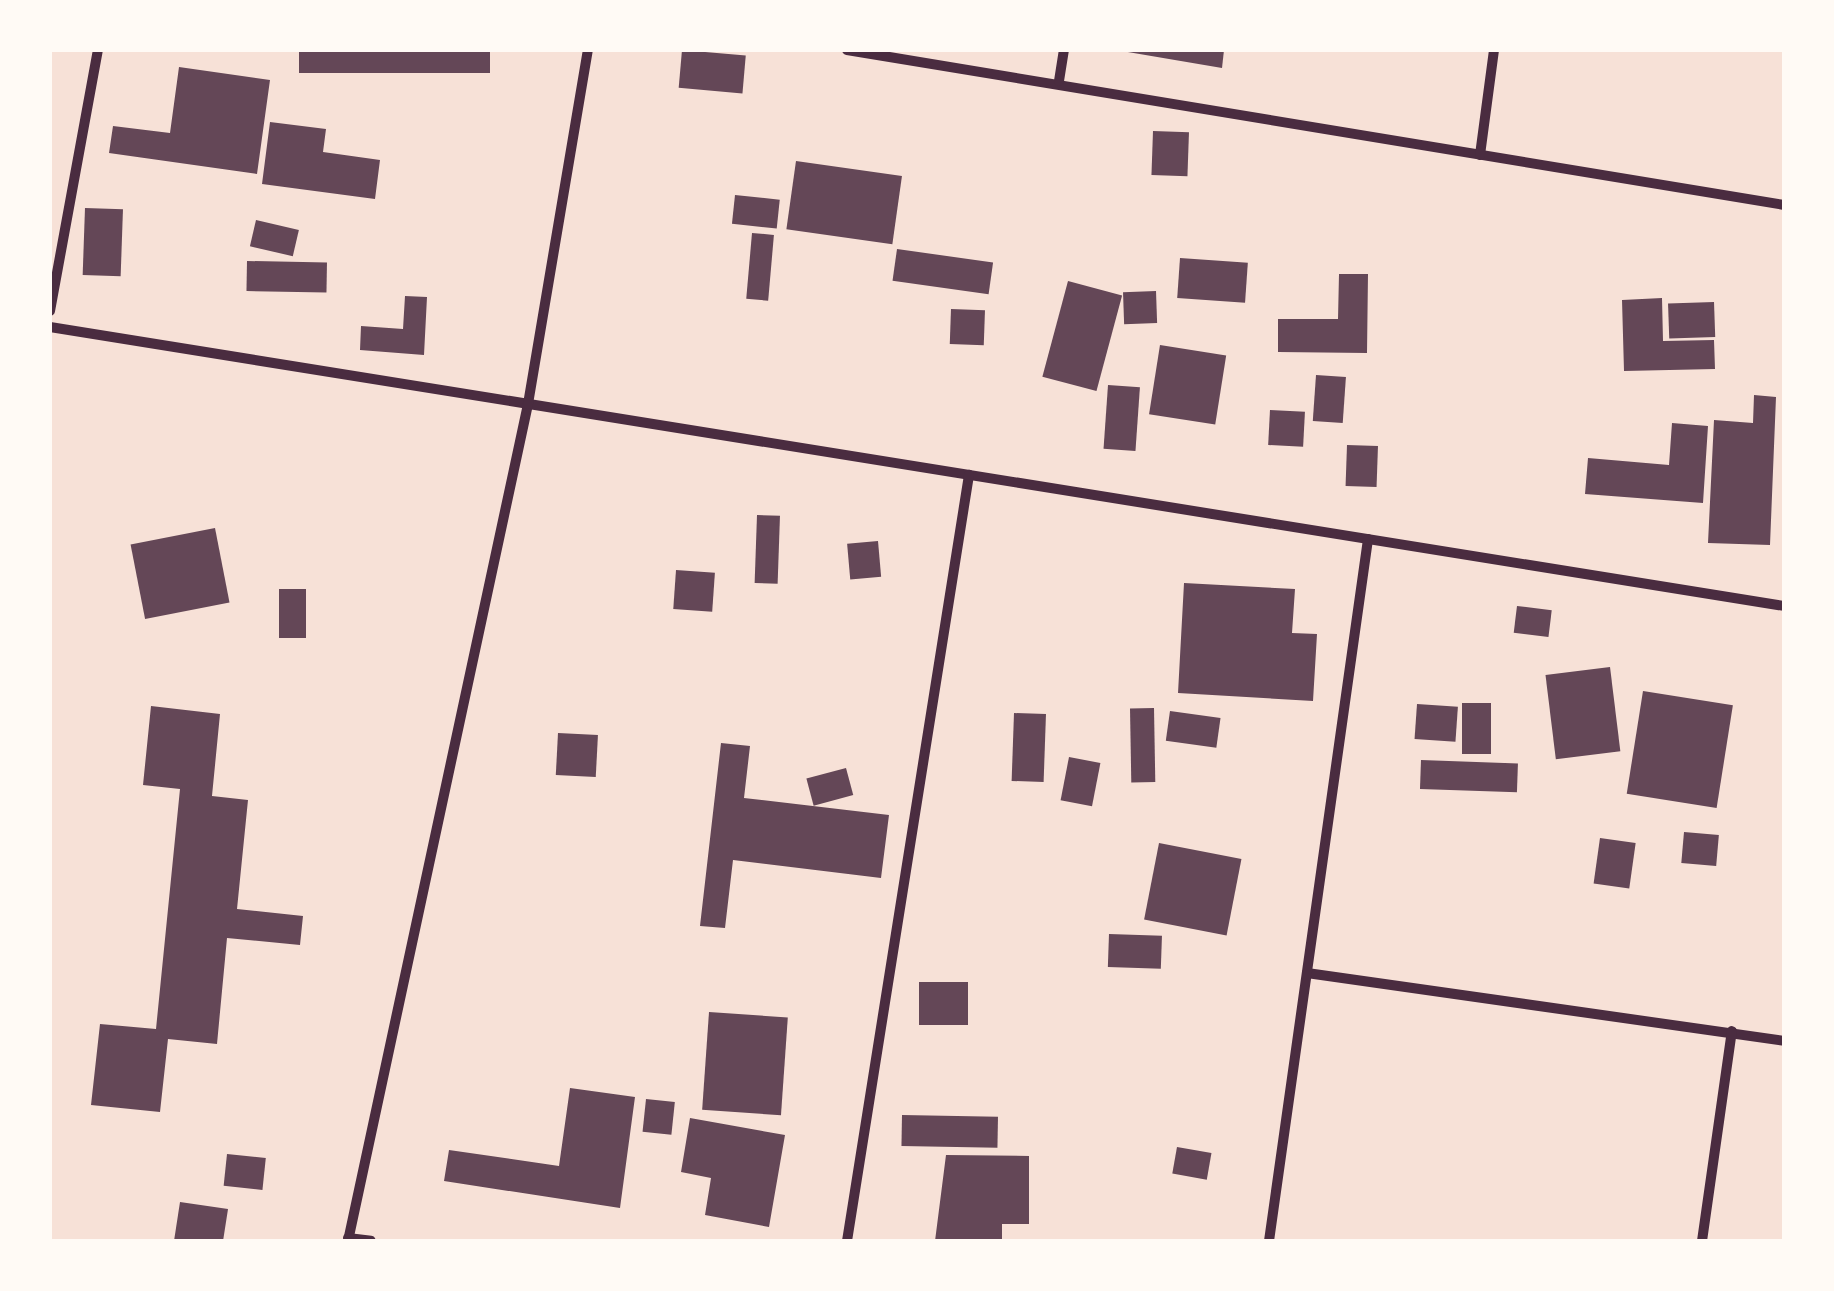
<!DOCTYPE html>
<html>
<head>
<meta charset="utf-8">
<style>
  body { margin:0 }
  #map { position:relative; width:1834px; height:1291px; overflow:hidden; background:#f7e1d7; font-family:"Exo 2",sans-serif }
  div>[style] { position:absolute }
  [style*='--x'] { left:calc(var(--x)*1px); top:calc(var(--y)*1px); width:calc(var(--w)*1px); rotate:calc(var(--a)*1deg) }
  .building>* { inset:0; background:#644757; transform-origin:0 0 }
  .minor>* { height:10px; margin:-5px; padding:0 5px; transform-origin:5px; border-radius:5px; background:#4a2c40 }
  span { translate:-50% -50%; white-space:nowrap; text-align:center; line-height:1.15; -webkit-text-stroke:9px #fffaf5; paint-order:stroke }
  .frame { position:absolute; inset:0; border:52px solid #fffaf5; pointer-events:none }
</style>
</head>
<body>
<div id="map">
  <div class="building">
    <div style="left:299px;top:50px;width:191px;height:23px"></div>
    <div style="left:682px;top:50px;width:64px;height:38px;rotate:5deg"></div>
    <div style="clip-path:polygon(1116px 50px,1224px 50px,1222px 68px)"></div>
    <div style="clip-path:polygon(179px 67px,270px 80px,257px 174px,109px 153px,113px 126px,170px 133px)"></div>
    <div style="clip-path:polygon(270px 122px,326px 129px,323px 152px,380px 160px,375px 199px,262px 184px)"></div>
    <div style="left:1153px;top:131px;width:36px;height:44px;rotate:2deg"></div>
    <div style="left:796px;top:161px;width:107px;height:69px;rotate:8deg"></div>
    <div style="left:735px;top:195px;width:45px;height:29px;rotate:6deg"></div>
    <div style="left:85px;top:208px;width:38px;height:67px;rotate:2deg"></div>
    <div style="left:256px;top:220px;width:44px;height:27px;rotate:13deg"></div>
    <div style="left:752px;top:233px;width:22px;height:66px;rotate:5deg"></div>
    <div style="left:897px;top:249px;width:97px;height:32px;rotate:8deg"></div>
    <div style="left:1180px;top:258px;width:68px;height:40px;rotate:4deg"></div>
    <div style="left:247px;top:261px;width:80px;height:30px;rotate:1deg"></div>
    <div style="clip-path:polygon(1339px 274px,1368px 274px,1367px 353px,1278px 352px,1278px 319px,1338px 319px)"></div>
    <div style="left:1068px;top:281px;width:56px;height:99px;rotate:15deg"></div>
    <div style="left:1156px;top:291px;width:32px;height:33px;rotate:88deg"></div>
    <div style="clip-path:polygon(405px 296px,427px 297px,424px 355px,360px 350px,361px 326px,403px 329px)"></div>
    <div style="clip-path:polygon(1662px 298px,1663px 341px,1714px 340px,1715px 369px,1624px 371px,1622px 300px)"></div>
    <div style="left:1714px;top:302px;width:35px;height:46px;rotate:88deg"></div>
    <div style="left:951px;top:309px;width:34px;height:35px;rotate:2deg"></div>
    <div style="left:1160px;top:345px;width:67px;height:70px;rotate:9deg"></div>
    <div style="left:1316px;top:375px;width:30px;height:46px;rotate:4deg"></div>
    <div style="left:1108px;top:385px;width:32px;height:64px;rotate:4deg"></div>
    <div style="clip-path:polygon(1754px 395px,1776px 397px,1770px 545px,1708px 543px,1714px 420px,1753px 423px)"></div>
    <div style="left:1270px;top:410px;width:35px;height:35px;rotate:3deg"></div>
    <div style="clip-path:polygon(1672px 423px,1708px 426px,1703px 503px,1585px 494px,1588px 458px,1669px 465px)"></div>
    <div style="left:1347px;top:445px;width:31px;height:41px;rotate:2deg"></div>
    <div style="left:757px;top:515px;width:23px;height:68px;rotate:2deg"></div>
    <div style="left:215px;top:528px;width:76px;height:86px;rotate:79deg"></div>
    <div style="left:878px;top:541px;width:36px;height:31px;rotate:85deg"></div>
    <div style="left:676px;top:570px;width:39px;height:39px;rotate:4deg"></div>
    <div style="clip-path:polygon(1184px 583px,1295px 589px,1292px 633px,1317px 634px,1313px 701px,1178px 693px)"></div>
    <div style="left:279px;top:589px;width:27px;height:49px"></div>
    <div style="left:1517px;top:606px;width:35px;height:27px;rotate:7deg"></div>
    <div style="left:1610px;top:667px;width:85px;height:65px;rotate:83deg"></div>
    <div style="left:1643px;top:691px;width:91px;height:104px;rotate:9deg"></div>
    <div style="left:1462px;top:703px;width:29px;height:51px"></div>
    <div style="left:1417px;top:704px;width:41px;height:35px;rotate:4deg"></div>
    <div style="clip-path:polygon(151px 706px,220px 714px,212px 796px,248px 800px,237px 909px,303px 916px,300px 945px,227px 938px,217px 1044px,168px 1039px,160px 1112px,91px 1105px,100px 1024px,156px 1029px,180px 789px,143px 785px)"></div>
    <div style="left:1154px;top:708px;width:74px;height:24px;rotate:89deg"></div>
    <div style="left:1170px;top:711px;width:51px;height:30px;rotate:8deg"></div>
    <div style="left:1014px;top:713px;width:32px;height:68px;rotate:2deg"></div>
    <div style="left:558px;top:733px;width:40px;height:42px;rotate:3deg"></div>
    <div style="clip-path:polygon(721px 743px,750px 746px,744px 798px,889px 815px,881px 878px,733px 860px,725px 928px,700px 926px)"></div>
    <div style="left:1069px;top:757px;width:32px;height:44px;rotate:11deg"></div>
    <div style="left:1421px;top:760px;width:97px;height:29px;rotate:2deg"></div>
    <div style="left:846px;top:768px;width:28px;height:41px;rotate:75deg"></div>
    <div style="left:1684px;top:832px;width:35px;height:31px;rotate:5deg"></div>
    <div style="left:1600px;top:838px;width:36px;height:46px;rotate:8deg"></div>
    <div style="left:1159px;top:843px;width:84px;height:78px;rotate:11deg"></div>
    <div style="left:1109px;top:934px;width:53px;height:33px;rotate:2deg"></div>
    <div style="left:919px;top:982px;width:49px;height:43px"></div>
    <div style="left:709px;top:1012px;width:79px;height:98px;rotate:4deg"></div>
    <div style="clip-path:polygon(570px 1088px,635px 1097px,620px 1208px,444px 1181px,449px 1150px,559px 1166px)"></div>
    <div style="left:646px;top:1099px;width:29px;height:33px;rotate:6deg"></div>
    <div style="left:902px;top:1115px;width:96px;height:31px;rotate:1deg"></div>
    <div style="clip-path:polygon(690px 1118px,785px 1135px,769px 1227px,705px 1215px,711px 1178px,681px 1172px)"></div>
    <div style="left:1177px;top:1147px;width:35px;height:27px;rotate:10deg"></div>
    <div style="left:227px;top:1154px;width:39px;height:32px;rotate:6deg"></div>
    <div style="clip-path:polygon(946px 1155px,1029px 1156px,1029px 1224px,1002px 1224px,1002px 1241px,935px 1241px)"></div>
    <div style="clip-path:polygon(180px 1202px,228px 1209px,223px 1241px,174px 1241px)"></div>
  </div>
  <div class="minor">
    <div style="--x:847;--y:50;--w:950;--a:9.39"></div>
    <div style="--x:1059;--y:81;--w:31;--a:-81"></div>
    <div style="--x:1480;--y:155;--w:106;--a:-82.4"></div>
    <div style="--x:50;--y:311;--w:265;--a:-79.6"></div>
    <div style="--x:50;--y:327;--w:1756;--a:9.14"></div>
    <div style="--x:1307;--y:973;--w:482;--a:8.1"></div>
    <div style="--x:348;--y:1238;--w:23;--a:7"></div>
    <div style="--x:348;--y:1241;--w:856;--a:-77.86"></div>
    <div style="--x:528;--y:404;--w:359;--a:-80.4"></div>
    <div style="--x:847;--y:1241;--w:776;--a:-80.95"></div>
    <div style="--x:1269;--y:1241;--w:709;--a:-81.97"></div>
    <div style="--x:1702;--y:1241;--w:212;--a:-81.9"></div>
  </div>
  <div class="frame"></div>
</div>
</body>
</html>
